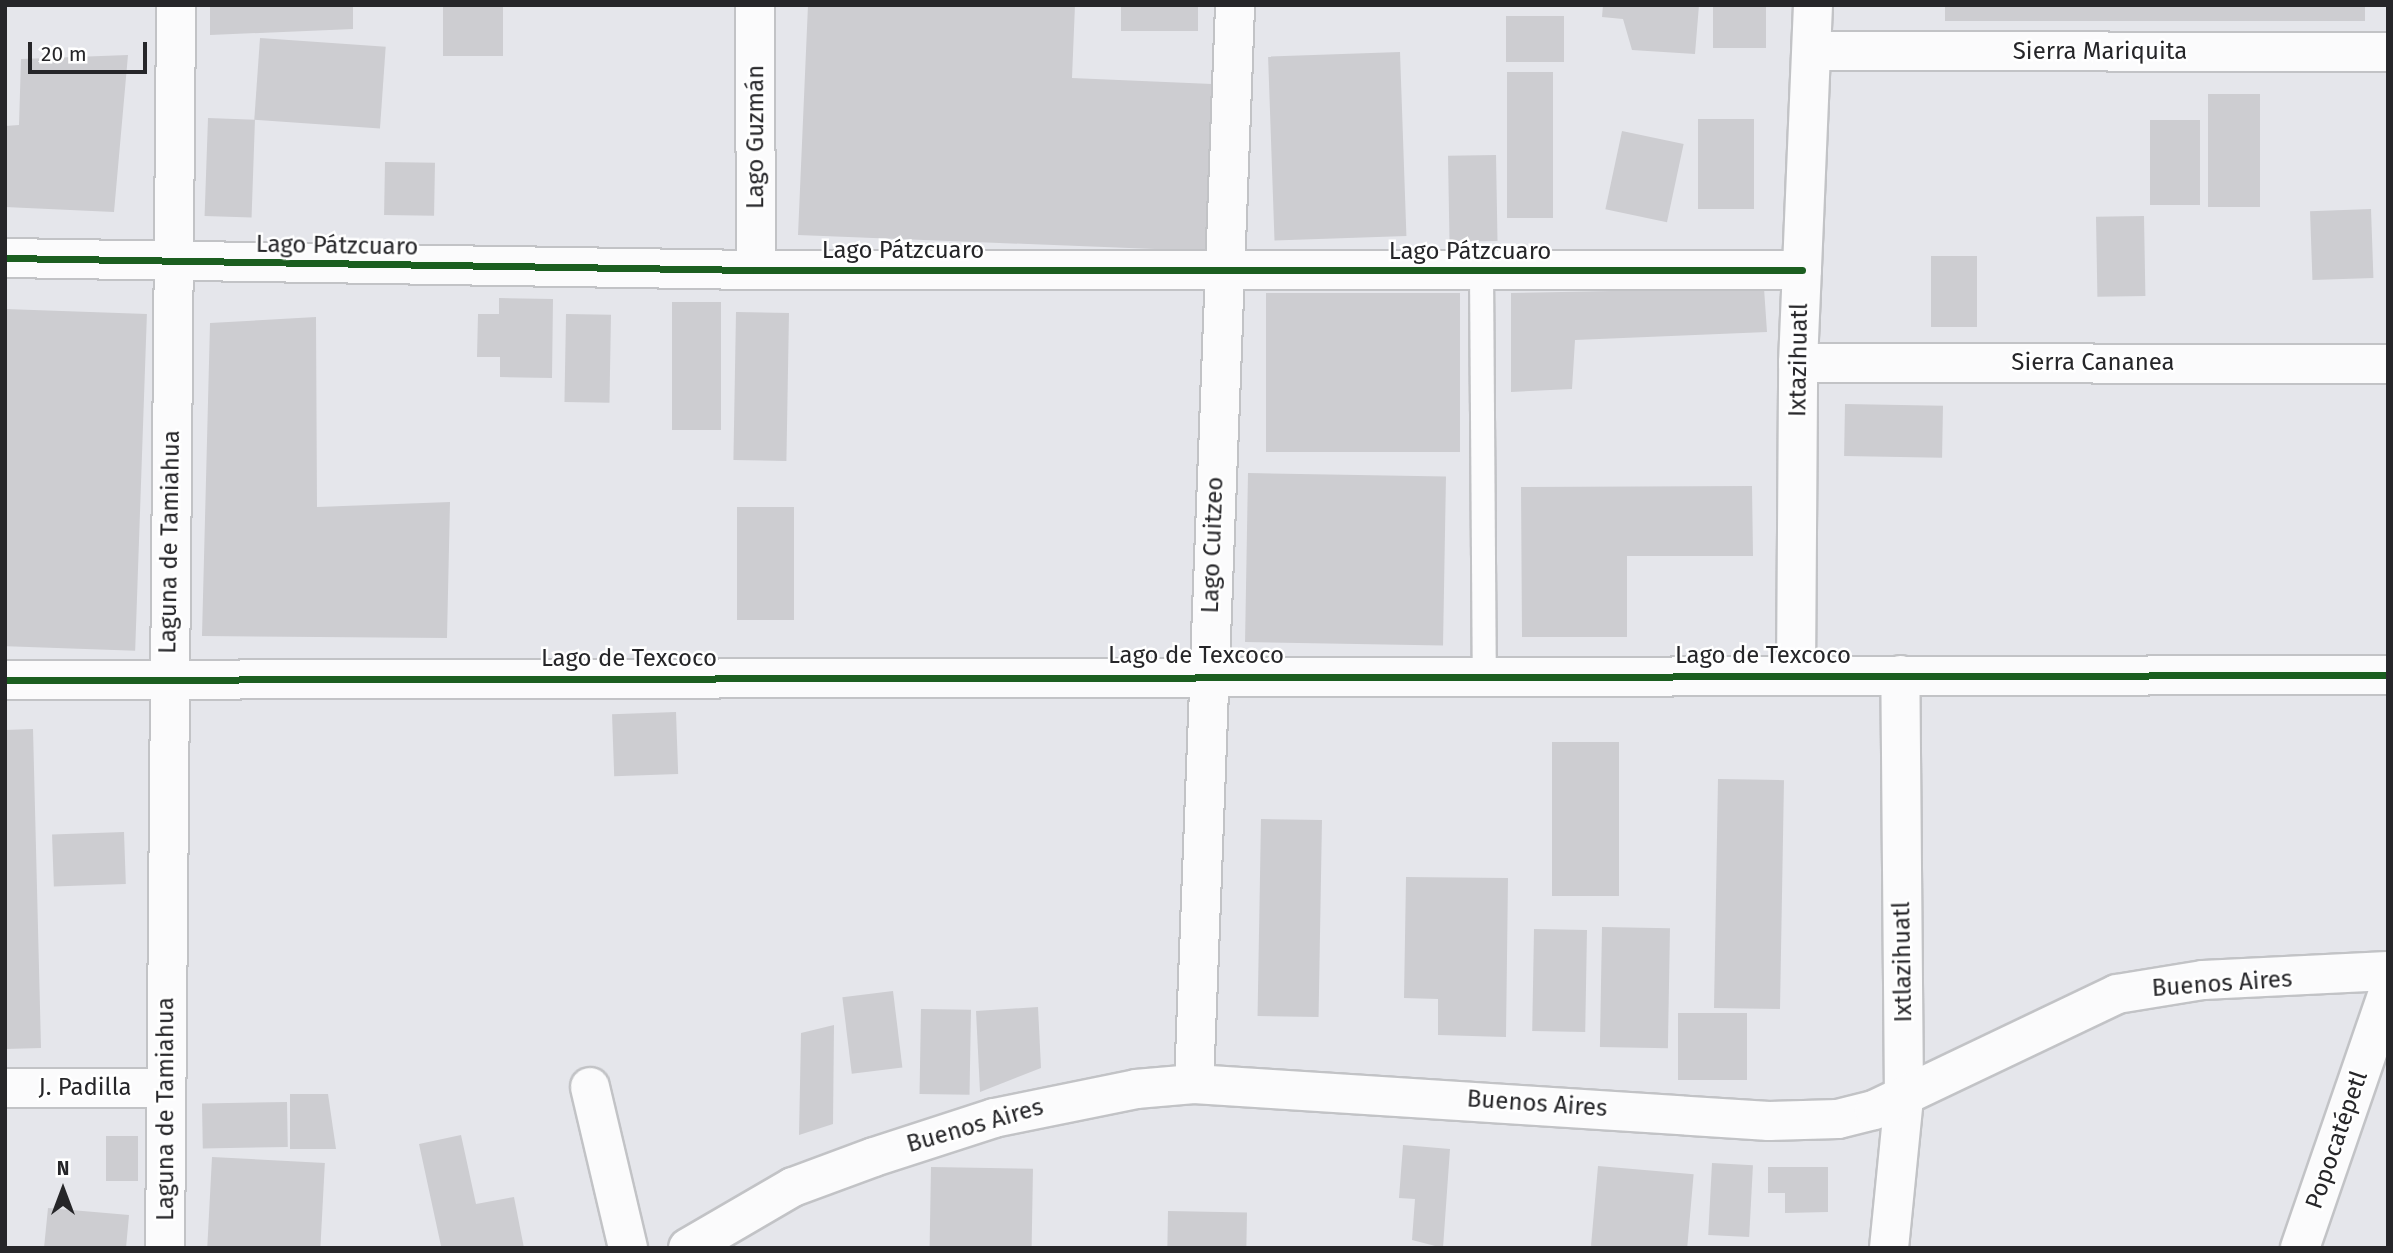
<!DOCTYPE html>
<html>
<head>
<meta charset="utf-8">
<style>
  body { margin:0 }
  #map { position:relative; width:2393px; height:1253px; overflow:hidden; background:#e5e6eb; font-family:"Fira Sans",sans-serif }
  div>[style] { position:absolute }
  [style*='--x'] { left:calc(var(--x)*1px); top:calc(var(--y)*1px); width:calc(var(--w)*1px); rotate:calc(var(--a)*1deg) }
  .building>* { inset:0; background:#cdcdd1; transform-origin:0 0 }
  .roads { filter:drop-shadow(2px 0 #c2c3c6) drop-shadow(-2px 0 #c2c3c6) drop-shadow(0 2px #c2c3c6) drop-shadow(0 -2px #c2c3c6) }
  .service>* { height:23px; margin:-11.5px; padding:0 11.5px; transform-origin:11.5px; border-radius:11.5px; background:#fbfbfc }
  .minor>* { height:38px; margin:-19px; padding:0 19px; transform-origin:19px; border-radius:19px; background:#fbfbfc }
  .tertiary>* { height:38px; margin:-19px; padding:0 19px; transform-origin:19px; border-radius:19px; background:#fbfbfc }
  .cycleway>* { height:7px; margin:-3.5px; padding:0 3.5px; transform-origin:3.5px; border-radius:3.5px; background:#1b5e20 }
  span { translate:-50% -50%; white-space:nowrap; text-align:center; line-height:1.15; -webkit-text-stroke:5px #fff; paint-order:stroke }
  .street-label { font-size:24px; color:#262629 }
  .frame { position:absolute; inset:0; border:7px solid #262629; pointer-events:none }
  .north { position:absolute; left:28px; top:1155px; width:70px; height:70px; -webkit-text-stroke:5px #fff; paint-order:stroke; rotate:0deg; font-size:19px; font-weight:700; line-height:28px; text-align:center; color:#262629 }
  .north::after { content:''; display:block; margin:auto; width:24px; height:32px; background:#262629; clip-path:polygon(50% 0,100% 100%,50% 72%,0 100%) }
  .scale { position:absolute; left:28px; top:42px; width:119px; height:32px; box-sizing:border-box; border:4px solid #262629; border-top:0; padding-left:9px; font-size:21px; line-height:24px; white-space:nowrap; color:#262629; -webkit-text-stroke:5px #fff; paint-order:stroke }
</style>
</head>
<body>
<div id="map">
  <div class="building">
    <div style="clip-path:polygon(210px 5px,353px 5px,353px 29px,210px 35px)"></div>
    <div style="left:443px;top:5px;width:60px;height:51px"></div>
    <div style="clip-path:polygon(808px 5px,1075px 5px,1072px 78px,1212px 84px,1205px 251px,798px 235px)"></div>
    <div style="left:1121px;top:5px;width:77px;height:26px"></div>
    <div style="clip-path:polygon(1603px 5px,1699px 5px,1695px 54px,1632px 50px,1623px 19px,1602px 17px)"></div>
    <div style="left:1713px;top:5px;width:53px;height:43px"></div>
    <div style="left:1945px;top:5px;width:420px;height:16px"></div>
    <div style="left:1506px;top:16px;width:58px;height:46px"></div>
    <div style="left:260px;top:38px;width:126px;height:82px;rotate:4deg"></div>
    <div style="left:1400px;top:52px;width:184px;height:132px;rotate:88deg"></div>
    <div style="clip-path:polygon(128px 55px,114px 212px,5px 207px,5px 126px,19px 125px,21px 59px)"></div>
    <div style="left:1507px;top:72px;width:46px;height:146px"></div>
    <div style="left:2208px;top:94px;width:52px;height:113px"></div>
    <div style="left:208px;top:118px;width:47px;height:98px;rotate:2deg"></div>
    <div style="left:1698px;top:119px;width:56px;height:90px"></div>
    <div style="left:2150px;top:120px;width:50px;height:85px"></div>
    <div style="left:1622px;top:131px;width:63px;height:80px;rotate:12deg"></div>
    <div style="left:1496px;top:155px;width:86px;height:48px;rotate:89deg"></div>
    <div style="left:385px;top:162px;width:50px;height:53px;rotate:1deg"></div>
    <div style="left:2371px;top:209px;width:69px;height:61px;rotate:88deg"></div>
    <div style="left:2144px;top:216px;width:80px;height:48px;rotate:89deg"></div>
    <div style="left:1931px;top:256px;width:46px;height:71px"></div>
    <div style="clip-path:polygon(1764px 288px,1767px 332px,1575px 340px,1572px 389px,1511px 392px,1511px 293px)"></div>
    <div style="left:1266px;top:293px;width:194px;height:159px"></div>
    <div style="clip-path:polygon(499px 298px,553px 299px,552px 378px,500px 377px,500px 357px,477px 357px,478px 314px,499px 314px)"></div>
    <div style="left:721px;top:302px;width:128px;height:49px;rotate:90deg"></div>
    <div style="left:5px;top:309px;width:142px;height:337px;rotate:2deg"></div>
    <div style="left:736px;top:312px;width:53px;height:148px;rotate:1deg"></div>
    <div style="left:566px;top:314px;width:45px;height:88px;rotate:1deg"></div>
    <div style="clip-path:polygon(316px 317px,317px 507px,450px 502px,447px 638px,202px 636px,210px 323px)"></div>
    <div style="left:1845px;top:404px;width:98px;height:52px;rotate:1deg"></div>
    <div style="left:1248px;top:473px;width:198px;height:169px;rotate:1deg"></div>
    <div style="clip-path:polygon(1752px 486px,1753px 556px,1627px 556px,1627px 637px,1522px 637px,1521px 487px)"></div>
    <div style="left:737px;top:507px;width:57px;height:113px"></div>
    <div style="left:676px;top:712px;width:62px;height:64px;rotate:88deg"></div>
    <div style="clip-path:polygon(33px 729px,41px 1048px,5px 1049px,5px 730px)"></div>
    <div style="left:1552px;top:742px;width:67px;height:154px"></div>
    <div style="left:1718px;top:779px;width:66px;height:229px;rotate:1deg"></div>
    <div style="left:1261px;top:819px;width:61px;height:197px;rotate:1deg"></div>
    <div style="left:124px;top:832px;width:52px;height:72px;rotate:88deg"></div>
    <div style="clip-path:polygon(1406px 877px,1508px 878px,1506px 1037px,1438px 1035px,1438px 999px,1404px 998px)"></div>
    <div style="left:1602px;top:927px;width:68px;height:120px;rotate:1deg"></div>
    <div style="left:1534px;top:929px;width:53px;height:102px;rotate:1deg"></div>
    <div style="left:893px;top:991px;width:77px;height:51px;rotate:83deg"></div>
    <div style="clip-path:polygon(1038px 1007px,1041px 1068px,980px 1092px,976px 1011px)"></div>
    <div style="left:921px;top:1009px;width:50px;height:85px;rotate:1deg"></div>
    <div style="left:1678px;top:1013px;width:69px;height:67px"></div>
    <div style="clip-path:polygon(834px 1025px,833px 1124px,799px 1135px,801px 1033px)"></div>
    <div style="clip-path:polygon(290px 1094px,328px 1094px,336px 1149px,290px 1149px)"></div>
    <div style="left:287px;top:1102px;width:45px;height:85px;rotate:89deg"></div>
    <div style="clip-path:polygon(461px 1135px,476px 1204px,514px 1197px,524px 1248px,441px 1246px,419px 1144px)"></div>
    <div style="left:106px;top:1136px;width:32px;height:45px"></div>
    <div style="clip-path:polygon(1403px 1145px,1450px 1149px,1443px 1248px,1412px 1240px,1415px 1199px,1399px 1198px)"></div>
    <div style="left:212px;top:1157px;width:113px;height:91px;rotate:3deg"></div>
    <div style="left:1712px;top:1163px;width:41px;height:72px;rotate:3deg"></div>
    <div style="left:1598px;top:1166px;width:96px;height:80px;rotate:5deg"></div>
    <div style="left:931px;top:1167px;width:102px;height:81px;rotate:1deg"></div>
    <div style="clip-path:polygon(1768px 1167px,1828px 1167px,1828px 1212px,1785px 1213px,1785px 1193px,1768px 1193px)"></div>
    <div style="clip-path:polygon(48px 1208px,129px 1215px,126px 1248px,44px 1248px)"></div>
    <div style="left:1168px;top:1211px;width:79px;height:37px;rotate:1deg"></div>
  </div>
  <div class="roads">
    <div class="service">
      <div style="--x:1481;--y:271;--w:406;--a:89.6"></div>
    </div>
    <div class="minor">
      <div style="--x:755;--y:5;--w:265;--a:89.8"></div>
      <div style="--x:1813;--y:51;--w:575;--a:0.1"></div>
      <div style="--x:5;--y:258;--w:751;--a:0.92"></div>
      <div style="--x:756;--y:270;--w:1046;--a:0"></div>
      <div style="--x:1798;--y:363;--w:590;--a:0.1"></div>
      <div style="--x:1796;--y:674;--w:311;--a:-89.6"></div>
      <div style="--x:1798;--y:363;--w:358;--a:-87.6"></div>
      <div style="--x:5;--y:680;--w:2383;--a:-0.12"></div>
      <div style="--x:1194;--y:1084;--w:1080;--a:-87.82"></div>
      <div style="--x:590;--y:1087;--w:165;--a:76.7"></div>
      <div style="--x:5;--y:1088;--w:160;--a:0"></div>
      <div style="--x:165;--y:1248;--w:1243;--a:-89.49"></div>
      <div style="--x:1889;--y:1248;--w:152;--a:-84.3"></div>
      <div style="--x:1904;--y:1097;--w:422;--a:-90.5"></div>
      <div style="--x:2300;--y:1248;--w:271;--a:-71"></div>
    </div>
    <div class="tertiary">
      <div style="--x:688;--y:1248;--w:121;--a:-30.2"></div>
      <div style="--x:793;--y:1187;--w:86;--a:-20.3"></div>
      <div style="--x:874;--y:1157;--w:126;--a:-18"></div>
      <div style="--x:994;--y:1118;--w:145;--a:-11.5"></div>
      <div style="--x:1136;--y:1089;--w:58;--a:-4.9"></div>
      <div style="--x:1194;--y:1084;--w:576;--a:3.68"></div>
      <div style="--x:1769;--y:1121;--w:69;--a:-1.7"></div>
      <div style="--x:1838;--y:1119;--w:37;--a:-14"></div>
      <div style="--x:1874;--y:1110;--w:269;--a:-25.5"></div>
      <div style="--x:2117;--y:994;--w:87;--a:-9.2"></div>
      <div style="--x:2203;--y:980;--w:185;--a:-2.8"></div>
    </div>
  </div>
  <div class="cycleway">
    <div style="--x:5;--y:258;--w:751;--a:0.92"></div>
    <div style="--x:756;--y:270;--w:1046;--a:0"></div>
    <div style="--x:5;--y:680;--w:2383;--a:-0.12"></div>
  </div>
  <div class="street-label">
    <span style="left:2100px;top:52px">Sierra Mariquita</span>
    <span style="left:756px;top:137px;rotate:-90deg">Lago Guzmán</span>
    <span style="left:337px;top:246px;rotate:1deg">Lago Pátzcuaro</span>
    <span style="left:903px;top:251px">Lago Pátzcuaro</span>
    <span style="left:1470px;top:252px">Lago Pátzcuaro</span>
    <span style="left:1799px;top:360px;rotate:-89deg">Ixtazihuatl</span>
    <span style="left:2093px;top:363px">Sierra Cananea</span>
    <span style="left:170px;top:542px;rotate:-89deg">Laguna de Tamiahua</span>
    <span style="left:1213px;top:545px;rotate:-88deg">Lago Cuitzeo</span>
    <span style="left:1196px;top:656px">Lago de Texcoco</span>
    <span style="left:1763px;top:656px">Lago de Texcoco</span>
    <span style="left:629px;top:659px">Lago de Texcoco</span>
    <span style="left:1903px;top:962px;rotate:-91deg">Ixtlazihuatl</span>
    <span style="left:2222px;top:984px;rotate:-4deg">Buenos Aires</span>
    <span style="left:85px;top:1088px">J. Padilla</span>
    <span style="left:1537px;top:1104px;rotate:4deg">Buenos Aires</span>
    <span style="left:166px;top:1109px;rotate:-90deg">Laguna de Tamiahua</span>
    <span style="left:975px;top:1126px;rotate:-16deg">Buenos Aires</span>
    <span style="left:2337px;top:1140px;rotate:-71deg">Popocatépetl</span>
  </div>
  <div class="frame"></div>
  <div class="north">N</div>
  <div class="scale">20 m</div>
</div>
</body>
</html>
